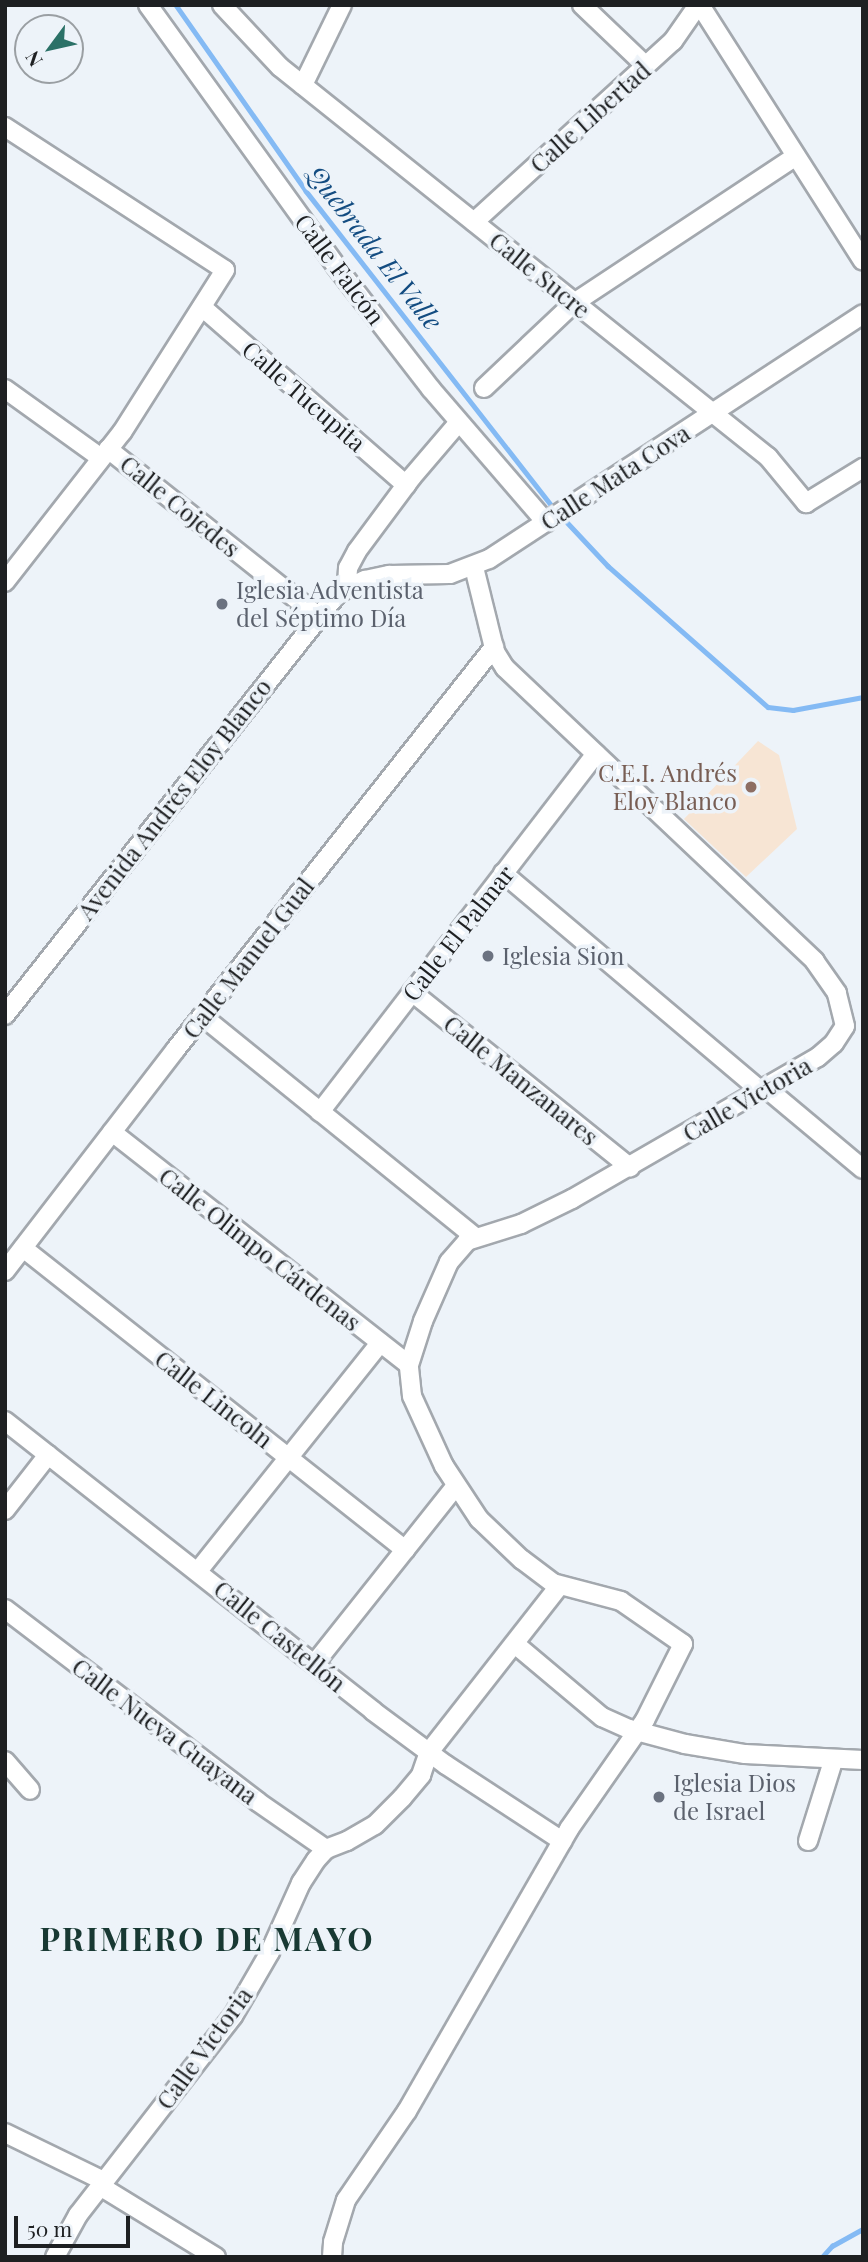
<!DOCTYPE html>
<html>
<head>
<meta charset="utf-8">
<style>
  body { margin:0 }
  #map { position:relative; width:868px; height:2262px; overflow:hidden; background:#edf3f9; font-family:"Playfair Display",serif }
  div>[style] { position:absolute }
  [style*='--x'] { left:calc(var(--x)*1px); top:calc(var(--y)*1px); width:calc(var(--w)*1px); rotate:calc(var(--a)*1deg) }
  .education>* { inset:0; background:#f7e5d4 }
  .stream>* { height:4.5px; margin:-2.25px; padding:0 2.25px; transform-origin:2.25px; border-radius:2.25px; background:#84baf4 }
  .roads { filter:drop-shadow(2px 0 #a3a8ae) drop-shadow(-2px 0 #a3a8ae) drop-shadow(0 2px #a3a8ae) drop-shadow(0 -2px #a3a8ae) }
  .street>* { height:18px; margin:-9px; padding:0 9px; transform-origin:9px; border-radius:9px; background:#fff }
  .dots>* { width:19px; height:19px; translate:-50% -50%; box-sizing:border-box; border:4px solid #edf3f9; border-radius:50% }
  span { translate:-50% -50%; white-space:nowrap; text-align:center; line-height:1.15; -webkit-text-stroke:7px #edf3f9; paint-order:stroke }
  .street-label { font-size:24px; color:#1e2022 }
  .worship-label { font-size:24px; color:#5b616d }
  .left { translate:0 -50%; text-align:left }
  .education-label { font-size:24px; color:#785e54 }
  .right { translate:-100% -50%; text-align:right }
  .water-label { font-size:26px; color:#134c81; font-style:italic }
  .district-label { font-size:32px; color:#183933; font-weight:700; letter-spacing:2px }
  .frame { position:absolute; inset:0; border:7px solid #1e2022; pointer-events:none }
  .north { position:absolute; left:14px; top:14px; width:70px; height:70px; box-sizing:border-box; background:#edf3f9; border:2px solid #9a9fa3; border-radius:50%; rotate:237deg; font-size:19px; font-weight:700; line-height:28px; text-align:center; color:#1e2022 }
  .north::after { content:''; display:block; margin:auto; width:24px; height:32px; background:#2b7167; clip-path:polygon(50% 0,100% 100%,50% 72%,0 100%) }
  .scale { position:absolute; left:14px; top:2216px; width:116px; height:32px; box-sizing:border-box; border:4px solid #1e2022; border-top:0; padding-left:9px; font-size:21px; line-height:24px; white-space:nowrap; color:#1e2022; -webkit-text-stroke:5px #edf3f9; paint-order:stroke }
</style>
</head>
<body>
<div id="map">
  <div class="education">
    <div style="clip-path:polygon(758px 741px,779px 755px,797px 829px,746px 877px,684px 819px)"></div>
  </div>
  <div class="stream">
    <div style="--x:176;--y:5;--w:227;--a:55"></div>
    <div style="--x:306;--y:191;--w:398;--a:52"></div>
    <div style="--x:565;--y:520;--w:63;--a:46.9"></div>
    <div style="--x:608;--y:566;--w:213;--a:41.4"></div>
    <div style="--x:768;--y:707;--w:25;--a:7"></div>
    <div style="--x:793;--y:710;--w:71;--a:-10.5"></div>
    <div style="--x:822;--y:2257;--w:15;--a:-48"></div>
    <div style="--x:832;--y:2246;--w:35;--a:-29"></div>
  </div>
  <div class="roads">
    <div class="street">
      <div style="--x:148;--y:5;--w:322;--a:54.2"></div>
      <div style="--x:336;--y:266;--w:155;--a:52.3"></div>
      <div style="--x:431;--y:389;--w:176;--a:49.2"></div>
      <div style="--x:222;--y:5;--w:85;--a:46.9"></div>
      <div style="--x:280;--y:67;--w:625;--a:38.63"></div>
      <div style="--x:768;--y:457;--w:60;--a:50.4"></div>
      <div style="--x:806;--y:503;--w:67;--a:-31.6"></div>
      <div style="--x:582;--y:5;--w:88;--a:43.6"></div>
      <div style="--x:700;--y:5;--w:303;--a:57.5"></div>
      <div style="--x:303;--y:85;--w:89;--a:-64"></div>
      <div style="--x:5;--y:127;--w:262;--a:33"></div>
      <div style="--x:225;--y:270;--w:192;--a:122.4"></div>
      <div style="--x:122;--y:432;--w:190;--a:128"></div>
      <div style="--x:474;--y:222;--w:269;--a:-42.3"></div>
      <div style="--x:673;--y:41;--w:44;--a:-55.2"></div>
      <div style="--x:202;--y:307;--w:271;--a:41.1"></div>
      <div style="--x:484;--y:388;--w:124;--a:-43.4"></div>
      <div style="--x:574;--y:303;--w:266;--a:-33.5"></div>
      <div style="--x:5;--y:389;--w:118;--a:35.7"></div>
      <div style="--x:108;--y:449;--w:268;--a:38.5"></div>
      <div style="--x:347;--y:587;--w:19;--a:-87"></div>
      <div style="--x:348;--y:568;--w:19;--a:-62"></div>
      <div style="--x:357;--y:551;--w:92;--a:-53.4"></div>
      <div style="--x:412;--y:477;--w:72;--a:-49.5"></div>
      <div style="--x:503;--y:873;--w:338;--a:40.2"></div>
      <div style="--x:412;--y:992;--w:280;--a:38.8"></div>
      <div style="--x:5;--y:1015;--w:538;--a:-51.72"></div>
      <div style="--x:338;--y:593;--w:30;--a:-26"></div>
      <div style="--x:365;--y:580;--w:25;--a:-12"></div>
      <div style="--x:389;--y:575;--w:61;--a:-0.9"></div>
      <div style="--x:450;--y:574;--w:42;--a:-21"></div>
      <div style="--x:489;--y:559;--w:447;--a:-33.2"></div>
      <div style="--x:202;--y:1016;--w:351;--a:39"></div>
      <div style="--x:766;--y:1088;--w:126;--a:39.9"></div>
      <div style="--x:320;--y:1112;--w:452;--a:-52.4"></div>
      <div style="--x:112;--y:1132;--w:377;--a:38.1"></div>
      <div style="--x:23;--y:1248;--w:487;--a:38.3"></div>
      <div style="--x:5;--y:1271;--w:280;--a:-52.4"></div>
      <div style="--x:176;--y:1049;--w:513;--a:-51.65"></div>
      <div style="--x:5;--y:1421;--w:469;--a:38.2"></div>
      <div style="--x:373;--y:1711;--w:91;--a:36.5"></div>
      <div style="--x:446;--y:1765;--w:139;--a:33.2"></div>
      <div style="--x:5;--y:1510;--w:70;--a:-52"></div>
      <div style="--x:198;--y:1571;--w:292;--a:-51.4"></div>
      <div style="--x:5;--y:1609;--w:318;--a:37.3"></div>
      <div style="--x:258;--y:1802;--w:83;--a:34.7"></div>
      <div style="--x:515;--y:1644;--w:114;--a:40"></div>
      <div style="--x:602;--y:1717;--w:30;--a:24"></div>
      <div style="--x:629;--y:1729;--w:58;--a:15"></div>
      <div style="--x:685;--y:1744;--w:61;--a:9.5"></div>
      <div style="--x:745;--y:1754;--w:118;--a:2.9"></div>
      <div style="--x:315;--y:1663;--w:226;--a:-51.5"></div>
      <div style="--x:5;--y:1761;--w:38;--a:49"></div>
      <div style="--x:808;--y:1841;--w:84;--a:-72.6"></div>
      <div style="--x:5;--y:2133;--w:110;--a:25.9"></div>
      <div style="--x:100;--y:2186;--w:136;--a:31.5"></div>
      <div style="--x:55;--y:2257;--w:48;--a:-61.3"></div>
      <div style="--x:78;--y:2215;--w:252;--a:-52.1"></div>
      <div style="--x:233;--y:2016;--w:74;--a:-60"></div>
      <div style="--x:270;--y:1952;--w:76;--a:-65.8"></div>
      <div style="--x:301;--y:1883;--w:27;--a:-57"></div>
      <div style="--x:316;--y:1860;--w:15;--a:-48"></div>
      <div style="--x:326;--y:1849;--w:22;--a:-21"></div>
      <div style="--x:347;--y:1841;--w:32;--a:-30"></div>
      <div style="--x:375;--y:1825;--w:38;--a:-45"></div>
      <div style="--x:402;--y:1798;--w:30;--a:-50"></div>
      <div style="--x:421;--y:1775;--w:24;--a:-71"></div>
      <div style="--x:429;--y:1752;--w:211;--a:-51.9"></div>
      <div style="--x:332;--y:2257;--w:15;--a:-86"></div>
      <div style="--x:333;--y:2242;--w:44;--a:-72.8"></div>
      <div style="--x:346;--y:2200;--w:108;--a:-55.6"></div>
      <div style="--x:407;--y:2111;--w:325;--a:-60.1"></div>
      <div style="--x:569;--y:1829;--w:133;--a:-55.1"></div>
      <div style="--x:645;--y:1720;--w:85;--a:-63.4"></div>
      <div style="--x:683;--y:1644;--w:75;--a:-145.3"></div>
      <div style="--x:621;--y:1601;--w:70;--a:-165.2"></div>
      <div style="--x:553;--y:1583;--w:39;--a:-143"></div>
      <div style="--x:522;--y:1560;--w:59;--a:-136.4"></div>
      <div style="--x:479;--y:1519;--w:64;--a:-123.4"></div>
      <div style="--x:444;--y:1466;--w:77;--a:-114.6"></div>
      <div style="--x:412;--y:1396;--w:31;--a:-96"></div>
      <div style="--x:409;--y:1365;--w:46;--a:-72.3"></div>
      <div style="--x:423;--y:1321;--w:64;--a:-66.2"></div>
      <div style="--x:449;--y:1262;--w:28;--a:-49"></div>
      <div style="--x:467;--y:1241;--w:57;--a:-17.5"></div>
      <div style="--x:521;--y:1224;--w:57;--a:-26.1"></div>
      <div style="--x:572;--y:1199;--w:284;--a:-30"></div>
      <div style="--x:818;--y:1057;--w:21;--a:-41"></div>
      <div style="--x:834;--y:1043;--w:20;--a:-57"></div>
      <div style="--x:845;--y:1026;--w:34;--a:-104"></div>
      <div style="--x:837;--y:993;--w:39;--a:-125"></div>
      <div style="--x:815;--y:961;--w:427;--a:-136.6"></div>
      <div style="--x:505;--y:668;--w:19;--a:-122"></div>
      <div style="--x:495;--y:652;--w:88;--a:-103.9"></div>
    </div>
  </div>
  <div class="dots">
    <div style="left:222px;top:604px;background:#6b7280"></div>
    <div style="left:751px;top:787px;background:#8d6e63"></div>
    <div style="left:488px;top:956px;background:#6b7280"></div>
    <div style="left:659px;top:1797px;background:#6b7280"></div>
  </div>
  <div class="street-label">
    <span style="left:590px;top:117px;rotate:-42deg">Calle Libertad</span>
    <span style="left:340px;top:269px;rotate:53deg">Calle Falcón</span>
    <span style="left:540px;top:275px;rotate:39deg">Calle Sucre</span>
    <span style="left:304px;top:396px;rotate:41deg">Calle Tucupita</span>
    <span style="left:615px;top:477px;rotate:-33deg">Calle Mata Cova</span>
    <span style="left:180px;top:506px;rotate:39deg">Calle Cojedes</span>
    <span style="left:174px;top:799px;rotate:-52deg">Avenida Andrés Eloy Blanco</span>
    <span style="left:458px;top:933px;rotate:-52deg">Calle El Palmar</span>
    <span style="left:248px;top:958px;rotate:-52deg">Calle Manuel Gual</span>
    <span style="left:521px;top:1080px;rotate:39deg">Calle Manzanares</span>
    <span style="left:747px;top:1099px;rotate:-30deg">Calle Victoria</span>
    <span style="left:260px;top:1249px;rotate:38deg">Calle Olimpo Cárdenas</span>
    <span style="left:214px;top:1399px;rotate:38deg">Calle Lincoln</span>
    <span style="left:280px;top:1636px;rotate:39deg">Calle Castellón</span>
    <span style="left:165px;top:1731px;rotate:37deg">Calle Nueva Guayana</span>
    <span style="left:204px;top:2048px;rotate:-54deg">Calle Victoria</span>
  </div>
  <div class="worship-label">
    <span class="left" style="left:236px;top:604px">Iglesia Adventista<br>del Séptimo Día</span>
    <span class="left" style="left:502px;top:956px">Iglesia Sion</span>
    <span class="left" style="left:673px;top:1797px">Iglesia Dios<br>de Israel</span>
  </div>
  <div class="education-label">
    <span class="right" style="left:737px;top:787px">C.E.I. Andrés<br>Eloy Blanco</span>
  </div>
  <div class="water-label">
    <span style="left:375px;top:247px;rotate:52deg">Quebrada El Valle</span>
  </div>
  <div class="district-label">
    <span style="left:207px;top:1938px">PRIMERO DE MAYO</span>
  </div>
  <div class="frame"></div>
  <div class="north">N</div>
  <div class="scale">50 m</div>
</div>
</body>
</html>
